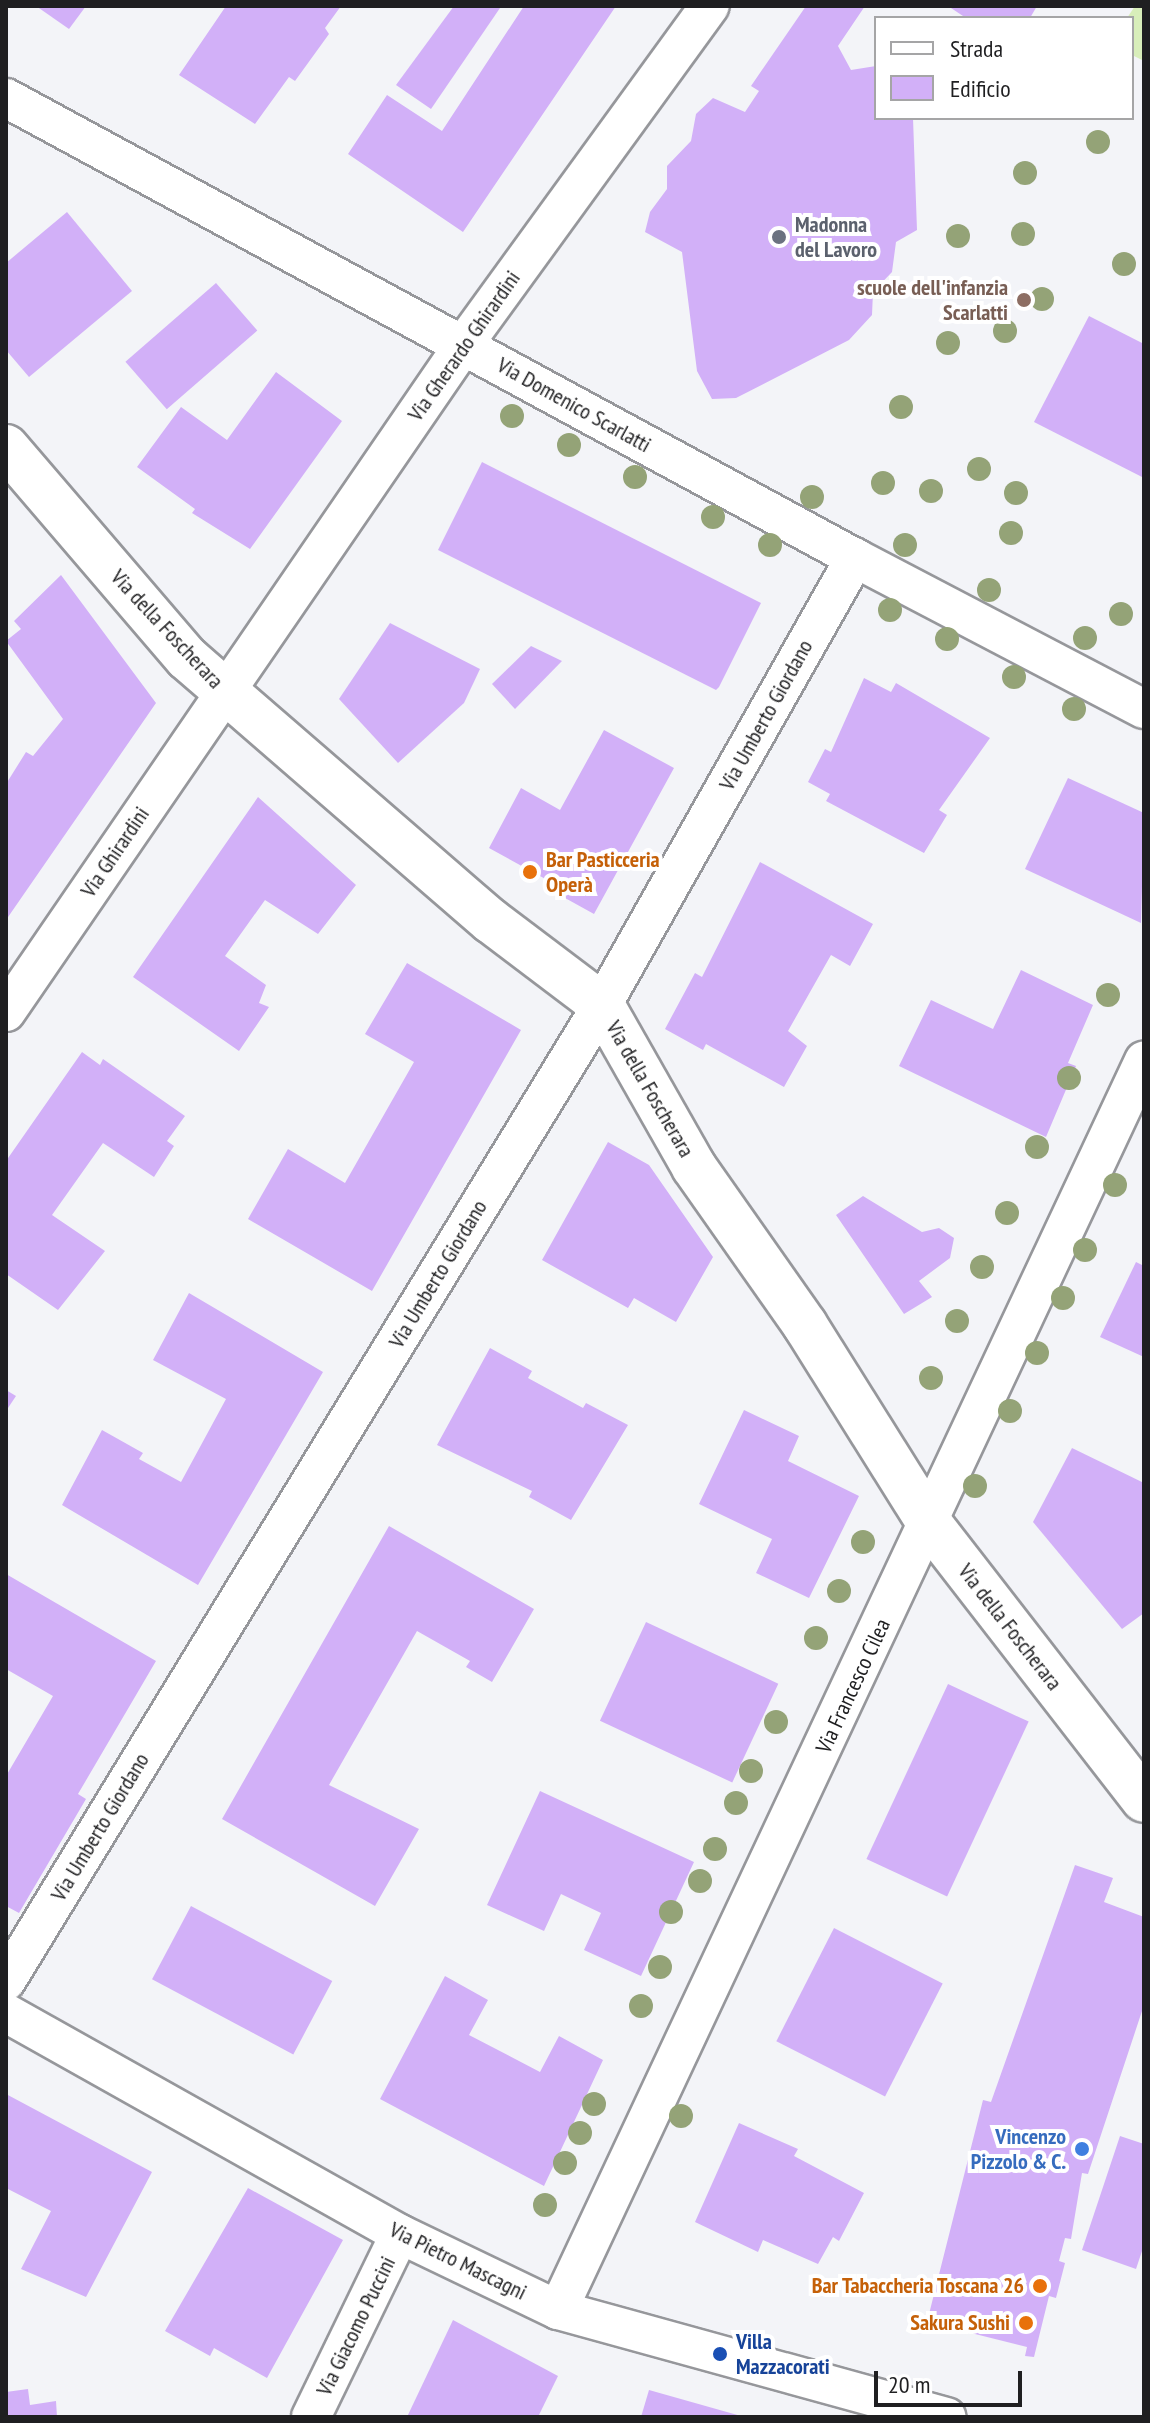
<!DOCTYPE html>
<html>
<head>
<meta charset="utf-8">
<style>
  body { margin:0 }
  #map { position:relative; width:1150px; height:2423px; overflow:hidden; background:#f3f4f8; font-family:"PT Sans Narrow",sans-serif }
  div>[style] { position:absolute }
  [style*='--x'] { left:calc(var(--x)*1px); top:calc(var(--y)*1px); width:calc(var(--w)*1px); rotate:calc(var(--a)*1deg) }
  .green>* { inset:0; background:#d8eeba }
  .building>* { inset:0; background:#d2b0f8; transform-origin:0 0 }
  .roads { filter:drop-shadow(2px 0 #96979b) drop-shadow(-2px 0 #96979b) drop-shadow(0 2px #96979b) drop-shadow(0 -2px #96979b) }
  .minor>* { height:38px; margin:-19px; padding:0 19px; transform-origin:19px; border-radius:19px; background:#fff }
  .tertiary>* { height:44px; margin:-22px; padding:0 22px; transform-origin:22px; border-radius:22px; background:#fff }
  .trees>* { width:24px; height:24px; margin:-12px; border-radius:50%; background:#94a377 }
  .dots>* { width:22px; height:22px; translate:-50% -50%; box-sizing:border-box; border:4px solid #fff; border-radius:50% }
  span { translate:-50% -50%; white-space:nowrap; text-align:center; line-height:1.15; -webkit-text-stroke:8px #fff; paint-order:stroke }
  .worship-label { font-size:22px; color:#5b616d; font-weight:700 }
  .left { translate:0 -50%; text-align:left }
  .education-label { font-size:22px; color:#785e54; font-weight:700 }
  .right { translate:-100% -50%; text-align:right }
  .street-label { font-size:22px; color:#1f1f21 }
  .food-label { font-size:22px; color:#c56008; font-weight:700 }
  .shop-label { font-size:22px; color:#366cbe; font-weight:700 }
  .transit-label { font-size:22px; color:#164399; font-weight:700 }
  .frame { position:absolute; inset:0; border:8px solid #1f1f21; pointer-events:none }
  .legend { position:absolute; left:874px; top:16px; width:260px; height:104px; box-sizing:border-box; background:#fff; border:2px solid #a5a5a6; margin:0; padding:10px 14px; list-style:none; font-size:24px; color:#1f1f21 }
  .legend li { display:flex; align-items:center; gap:16px; height:40px }
  .legend b { width:40px; border:2px solid #a5a5a6 }
  .scale { position:absolute; left:874px; top:2371px; width:148px; height:36px; box-sizing:border-box; border:4px solid #1f1f21; border-top:0; padding-left:10px; font-size:24px; line-height:28px; white-space:nowrap; color:#1f1f21; -webkit-text-stroke:6px #fff; paint-order:stroke }
</style>
</head>
<body>
<div id="map">
  <div class="green">
    <div style="clip-path:polygon(1135px 6px,1144px 6px,1144px 61px,1132px 55px,1132px 18px,1127px 18px)"></div>
  </div>
  <div class="building">
    <div style="clip-path:polygon(36px 6px,86px 6px,69px 29px)"></div>
    <div style="clip-path:polygon(226px 6px,341px 6px,325px 28px,329px 34px,295px 81px,289px 77px,255px 124px,179px 75px)"></div>
    <div style="clip-path:polygon(454px 6px,500px 8px,431px 109px,396px 85px)"></div>
    <div style="clip-path:polygon(524px 6px,616px 6px,463px 232px,348px 154px,387px 95px,442px 131px)"></div>
    <div style="clip-path:polygon(806px 6px,865px 6px,838px 46px,851px 70px,876px 66px,876px 118px,913px 118px,917px 230px,896px 242px,892px 272px,873px 292px,872px 315px,849px 340px,736px 398px,712px 399px,697px 371px,682px 252px,645px 232px,650px 212px,667px 189px,667px 166px,691px 141px,696px 114px,713px 98px,745px 112px,759px 91px,751px 86px)"></div>
    <div style="clip-path:polygon(948px 6px,1037px 6px,1030px 18px,966px 18px)"></div>
    <div style="clip-path:polygon(67px 212px,132px 291px,29px 377px,6px 350px,6px 263px)"></div>
    <div style="left:216px;top:283px;width:63px;height:120px;rotate:49deg"></div>
    <div style="clip-path:polygon(1089px 316px,1144px 344px,1144px 478px,1034px 422px)"></div>
    <div style="clip-path:polygon(276px 372px,342px 421px,250px 549px,192px 513px,195px 509px,137px 467px,181px 407px,227px 440px)"></div>
    <div style="clip-path:polygon(482px 462px,761px 603px,719px 687px,716px 690px,438px 550px)"></div>
    <div style="clip-path:polygon(61px 575px,156px 703px,6px 920px,6px 784px,26px 752px,33px 756px,63px 719px,6px 641px,21px 629px,14px 621px)"></div>
    <div style="clip-path:polygon(390px 623px,480px 669px,464px 703px,398px 763px,339px 699px)"></div>
    <div style="clip-path:polygon(531px 646px,562px 661px,515px 709px,492px 684px)"></div>
    <div style="clip-path:polygon(864px 678px,891px 692px,896px 683px,990px 738px,939px 810px,947px 815px,924px 853px,826px 801px,830px 794px,808px 782px,825px 749px,831px 752px)"></div>
    <div style="clip-path:polygon(604px 730px,674px 768px,594px 914px,556px 893px,560px 887px,489px 848px,521px 788px,560px 810px)"></div>
    <div style="clip-path:polygon(1068px 778px,1144px 813px,1141px 923px,1025px 869px)"></div>
    <div style="clip-path:polygon(258px 797px,356px 885px,318px 934px,265px 900px,225px 956px,266px 985px,259px 1003px,269px 1007px,239px 1051px,133px 977px)"></div>
    <div style="clip-path:polygon(760px 862px,873px 924px,850px 966px,831px 955px,788px 1031px,807px 1046px,784px 1087px,706px 1044px,703px 1050px,665px 1029px,695px 973px,702px 977px)"></div>
    <div style="clip-path:polygon(407px 963px,521px 1030px,372px 1291px,248px 1219px,288px 1149px,345px 1183px,414px 1062px,365px 1034px)"></div>
    <div style="clip-path:polygon(1021px 970px,1093px 1005px,1068px 1063px,1076px 1066px,1046px 1137px,899px 1066px,931px 1000px,993px 1029px)"></div>
    <div style="clip-path:polygon(82px 1052px,100px 1065px,103px 1059px,185px 1116px,167px 1141px,174px 1146px,154px 1177px,103px 1143px,52px 1215px,105px 1251px,58px 1310px,6px 1274px,6px 1161px)"></div>
    <div style="clip-path:polygon(608px 1142px,649px 1165px,713px 1257px,676px 1322px,634px 1298px,628px 1308px,542px 1260px)"></div>
    <div style="clip-path:polygon(863px 1196px,922px 1232px,939px 1228px,954px 1238px,950px 1258px,919px 1281px,932px 1297px,904px 1314px,836px 1215px)"></div>
    <div style="clip-path:polygon(1136px 1262px,1144px 1266px,1144px 1357px,1100px 1337px)"></div>
    <div style="clip-path:polygon(189px 1293px,323px 1372px,198px 1585px,62px 1505px,102px 1430px,143px 1453px,139px 1459px,181px 1482px,226px 1399px,153px 1360px)"></div>
    <div style="clip-path:polygon(490px 1348px,532px 1371px,528px 1378px,583px 1408px,586px 1403px,628px 1425px,571px 1520px,529px 1497px,532px 1491px,437px 1445px)"></div>
    <div style="clip-path:polygon(6px 1390px,16px 1396px,6px 1411px)"></div>
    <div style="clip-path:polygon(744px 1410px,799px 1436px,788px 1461px,859px 1496px,809px 1598px,756px 1573px,772px 1539px,699px 1504px)"></div>
    <div style="clip-path:polygon(1072px 1448px,1144px 1483px,1144px 1613px,1122px 1629px,1033px 1522px)"></div>
    <div style="clip-path:polygon(389px 1526px,534px 1609px,492px 1682px,466px 1667px,470px 1661px,417px 1631px,329px 1785px,419px 1829px,375px 1906px,222px 1819px)"></div>
    <div style="clip-path:polygon(6px 1574px,156px 1661px,78px 1794px,86px 1799px,19px 1913px,6px 1906px,6px 1776px,53px 1696px,6px 1669px)"></div>
    <div style="left:646px;top:1622px;width:146px;height:109px;rotate:25deg"></div>
    <div style="left:948px;top:1684px;width:89px;height:193px;rotate:25deg"></div>
    <div style="clip-path:polygon(540px 1791px,694px 1862px,641px 1976px,584px 1950px,601px 1913px,561px 1894px,544px 1931px,487px 1905px)"></div>
    <div style="clip-path:polygon(1075px 1865px,1113px 1878px,1104px 1902px,1144px 1917px,1144px 2005px,1088px 2174px,1082px 2173px,1071px 2239px,1065px 2238px,1059px 2261px,1065px 2263px,1056px 2298px,1049px 2296px,1034px 2357px,1025px 2356px,1027px 2347px,927px 2322px,983px 2100px,991px 2102px)"></div>
    <div style="left:191px;top:1906px;width:160px;height:83px;rotate:28deg"></div>
    <div style="left:834px;top:1928px;width:122px;height:127px;rotate:27deg"></div>
    <div style="clip-path:polygon(445px 1976px,488px 2000px,469px 2035px,540px 2072px,559px 2036px,603px 2060px,544px 2186px,380px 2099px)"></div>
    <div style="clip-path:polygon(6px 2094px,152px 2172px,86px 2297px,21px 2269px,51px 2211px,6px 2188px)"></div>
    <div style="clip-path:polygon(739px 2123px,798px 2149px,794px 2156px,864px 2193px,839px 2241px,833px 2237px,818px 2264px,763px 2240px,758px 2252px,695px 2222px)"></div>
    <div style="clip-path:polygon(1120px 2136px,1144px 2144px,1144px 2245px,1136px 2269px,1082px 2250px)"></div>
    <div style="clip-path:polygon(248px 2188px,343px 2240px,267px 2378px,214px 2348px,210px 2356px,165px 2331px)"></div>
    <div style="clip-path:polygon(453px 2320px,558px 2376px,538px 2417px,407px 2417px)"></div>
    <div style="clip-path:polygon(28px 2389px,30px 2405px,56px 2401px,57px 2417px,6px 2417px,6px 2392px)"></div>
    <div style="clip-path:polygon(649px 2390px,741px 2416px,741px 2417px,641px 2417px)"></div>
  </div>
  <div class="roads">
    <div class="minor">
      <div style="--x:6;--y:98;--w:966;--a:28.45"></div>
      <div style="--x:855;--y:558;--w:326;--a:27.6"></div>
      <div style="--x:6;--y:1012;--w:810;--a:-55.56"></div>
      <div style="--x:464;--y:344;--w:418;--a:-54"></div>
      <div style="--x:6;--y:1981;--w:1144;--a:-58.59"></div>
      <div style="--x:602;--y:1005;--w:514;--a:-60.49"></div>
      <div style="--x:6;--y:2013;--w:452;--a:29.3"></div>
      <div style="--x:400;--y:2234;--w:175;--a:25.7"></div>
      <div style="--x:558;--y:2310;--w:403;--a:15.4"></div>
      <div style="--x:558;--y:2310;--w:1380;--a:-64.87"></div>
      <div style="--x:311;--y:2417;--w:203;--a:-64.1"></div>
    </div>
    <div class="tertiary">
      <div style="--x:6;--y:447;--w:278;--a:49.4"></div>
      <div style="--x:187;--y:658;--w:402;--a:40.9"></div>
      <div style="--x:491;--y:921;--w:139;--a:37.1"></div>
      <div style="--x:602;--y:1005;--w:186;--a:60.4"></div>
      <div style="--x:694;--y:1167;--w:193;--a:54.9"></div>
      <div style="--x:805;--y:1325;--w:235;--a:57.9"></div>
      <div style="--x:930;--y:1524;--w:349;--a:52.2"></div>
    </div>
  </div>
  <div class="trees">
    <div style="left:1098px;top:142px"></div>
    <div style="left:1025px;top:173px"></div>
    <div style="left:1023px;top:234px"></div>
    <div style="left:958px;top:236px"></div>
    <div style="left:1124px;top:264px"></div>
    <div style="left:1042px;top:299px"></div>
    <div style="left:1005px;top:331px"></div>
    <div style="left:948px;top:343px"></div>
    <div style="left:901px;top:407px"></div>
    <div style="left:512px;top:416px"></div>
    <div style="left:569px;top:445px"></div>
    <div style="left:979px;top:469px"></div>
    <div style="left:635px;top:477px"></div>
    <div style="left:883px;top:483px"></div>
    <div style="left:931px;top:491px"></div>
    <div style="left:1016px;top:493px"></div>
    <div style="left:812px;top:497px"></div>
    <div style="left:713px;top:517px"></div>
    <div style="left:1011px;top:533px"></div>
    <div style="left:770px;top:545px"></div>
    <div style="left:905px;top:545px"></div>
    <div style="left:989px;top:590px"></div>
    <div style="left:890px;top:610px"></div>
    <div style="left:1121px;top:614px"></div>
    <div style="left:1085px;top:638px"></div>
    <div style="left:947px;top:639px"></div>
    <div style="left:1014px;top:677px"></div>
    <div style="left:1074px;top:709px"></div>
    <div style="left:1108px;top:995px"></div>
    <div style="left:1069px;top:1078px"></div>
    <div style="left:1037px;top:1147px"></div>
    <div style="left:1115px;top:1185px"></div>
    <div style="left:1007px;top:1213px"></div>
    <div style="left:1085px;top:1250px"></div>
    <div style="left:982px;top:1267px"></div>
    <div style="left:1063px;top:1298px"></div>
    <div style="left:957px;top:1321px"></div>
    <div style="left:1037px;top:1353px"></div>
    <div style="left:931px;top:1378px"></div>
    <div style="left:1010px;top:1411px"></div>
    <div style="left:975px;top:1486px"></div>
    <div style="left:863px;top:1542px"></div>
    <div style="left:839px;top:1591px"></div>
    <div style="left:816px;top:1638px"></div>
    <div style="left:776px;top:1722px"></div>
    <div style="left:751px;top:1771px"></div>
    <div style="left:736px;top:1803px"></div>
    <div style="left:715px;top:1849px"></div>
    <div style="left:700px;top:1881px"></div>
    <div style="left:671px;top:1912px"></div>
    <div style="left:660px;top:1967px"></div>
    <div style="left:641px;top:2006px"></div>
    <div style="left:594px;top:2104px"></div>
    <div style="left:681px;top:2116px"></div>
    <div style="left:580px;top:2133px"></div>
    <div style="left:565px;top:2163px"></div>
    <div style="left:545px;top:2205px"></div>
  </div>
  <div class="dots">
    <div style="left:779px;top:237px;background:#6b7280"></div>
    <div style="left:1024px;top:300px;background:#8d6e63"></div>
    <div style="left:530px;top:872px;background:#e8710a"></div>
    <div style="left:1082px;top:2149px;background:#3f7fe0"></div>
    <div style="left:1040px;top:2286px;background:#e8710a"></div>
    <div style="left:1026px;top:2323px;background:#e8710a"></div>
    <div style="left:720px;top:2354px;background:#1a4fb4"></div>
  </div>
  <div class="worship-label">
    <span class="left" style="left:795px;top:237px">Madonna<br>del Lavoro</span>
  </div>
  <div class="education-label">
    <span class="right" style="left:1008px;top:300px">scuole dell'infanzia<br>Scarlatti</span>
  </div>
  <div class="street-label">
    <span style="left:464px;top:346px;rotate:-55deg">Via Gherardo Ghirardini</span>
    <span style="left:574px;top:405px;rotate:29deg">Via Domenico Scarlatti</span>
    <span style="left:167px;top:629px;rotate:47deg">Via della Foscherara</span>
    <span style="left:766px;top:715px;rotate:-61deg">Via Umberto Giordano</span>
    <span style="left:115px;top:852px;rotate:-56deg">Via Ghirardini</span>
    <span style="left:650px;top:1089px;rotate:60deg">Via della Foscherara</span>
    <span style="left:438px;top:1274px;rotate:-59deg">Via Umberto Giordano</span>
    <span style="left:1010px;top:1627px;rotate:52deg">Via della Foscherara</span>
    <span style="left:853px;top:1686px;rotate:-65deg">Via Francesco Cilea</span>
    <span style="left:100px;top:1827px;rotate:-59deg">Via Umberto Giordano</span>
    <span style="left:458px;top:2261px;rotate:26deg">Via Pietro Mascagni</span>
    <span style="left:356px;top:2326px;rotate:-64deg">Via Giacomo Puccini</span>
  </div>
  <div class="food-label">
    <span class="left" style="left:546px;top:872px">Bar Pasticceria<br>Operà</span>
    <span class="right" style="left:1024px;top:2286px">Bar Tabaccheria Toscana 26</span>
    <span class="right" style="left:1010px;top:2323px">Sakura Sushi</span>
  </div>
  <div class="shop-label">
    <span class="right" style="left:1066px;top:2149px">Vincenzo<br>Pizzolo &amp; C.</span>
  </div>
  <div class="transit-label">
    <span class="left" style="left:736px;top:2354px">Villa<br>Mazzacorati</span>
  </div>
  <div class="frame"></div>
  <ul class="legend">
  <li><b style="height:10px;background:#fff"></b>Strada</li>
  <li><b style="height:22px;background:#d2b0f8"></b>Edificio</li>
  </ul>
  <div class="scale">20 m</div>
</div>
</body>
</html>
